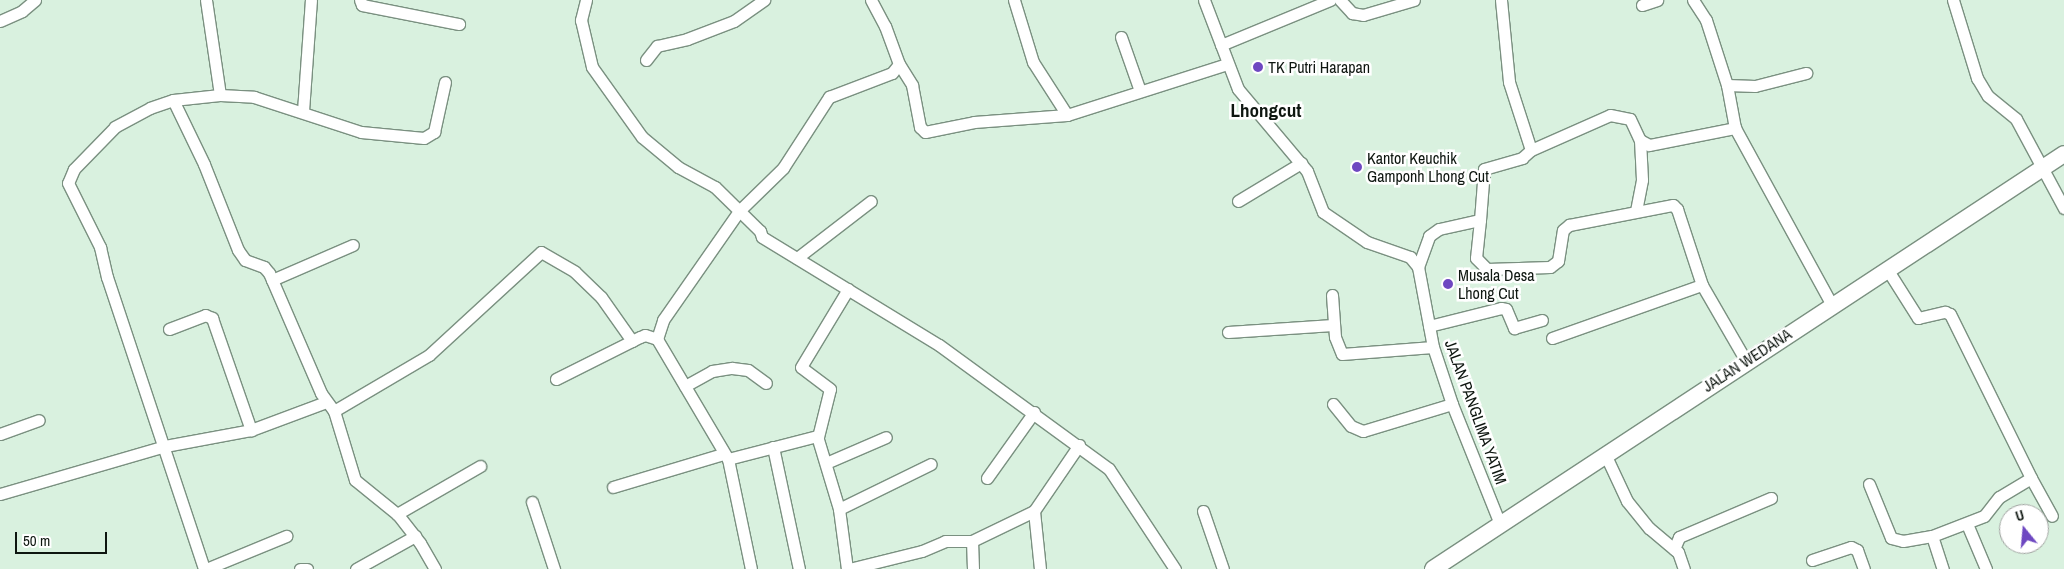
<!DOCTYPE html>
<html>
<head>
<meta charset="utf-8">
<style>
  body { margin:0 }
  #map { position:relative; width:2064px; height:569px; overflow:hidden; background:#d9f1df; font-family:"Archivo Narrow",sans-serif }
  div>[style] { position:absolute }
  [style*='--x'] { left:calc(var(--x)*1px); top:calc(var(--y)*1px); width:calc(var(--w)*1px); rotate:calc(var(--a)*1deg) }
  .roads { filter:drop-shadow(1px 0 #7a9080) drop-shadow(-1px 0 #7a9080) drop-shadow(0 1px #7a9080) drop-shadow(0 -1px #7a9080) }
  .street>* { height:11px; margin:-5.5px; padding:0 5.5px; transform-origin:5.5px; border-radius:5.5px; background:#fff }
  .secondary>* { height:16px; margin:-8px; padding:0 8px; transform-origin:8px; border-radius:8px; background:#fff }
  .dots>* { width:14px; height:14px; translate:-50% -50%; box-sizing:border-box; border:2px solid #fff; border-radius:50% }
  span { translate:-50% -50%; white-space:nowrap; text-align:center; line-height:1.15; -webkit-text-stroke:5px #fff; paint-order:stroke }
  .poi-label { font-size:16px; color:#0e1610 }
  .left { translate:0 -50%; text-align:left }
  .street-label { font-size:16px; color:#0e1610 }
  .quarter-label { font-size:19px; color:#0e1610; font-weight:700 }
  .north { position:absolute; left:1999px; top:504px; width:50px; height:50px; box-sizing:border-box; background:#fff; border:1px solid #9fa29f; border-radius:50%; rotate:343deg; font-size:14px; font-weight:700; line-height:20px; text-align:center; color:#0e1610 }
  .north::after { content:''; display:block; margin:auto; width:18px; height:22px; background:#6e48c1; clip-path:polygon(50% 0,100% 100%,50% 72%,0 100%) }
  .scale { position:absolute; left:15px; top:532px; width:92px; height:22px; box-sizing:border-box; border:2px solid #0e1610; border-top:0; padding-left:6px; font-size:15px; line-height:18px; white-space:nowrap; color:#0e1610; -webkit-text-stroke:4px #fff; paint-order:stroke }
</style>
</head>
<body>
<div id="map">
  <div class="roads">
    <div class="street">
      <div style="--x:206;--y:0;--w:96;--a:81.6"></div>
      <div style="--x:360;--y:0;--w:5;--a:68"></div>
      <div style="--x:362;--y:5;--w:99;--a:11.1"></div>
      <div style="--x:586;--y:0;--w:21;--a:104"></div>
      <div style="--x:581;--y:20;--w:48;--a:76.8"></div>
      <div style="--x:592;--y:67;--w:86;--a:54.5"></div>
      <div style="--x:642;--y:137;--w:47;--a:39.8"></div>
      <div style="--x:678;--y:167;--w:42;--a:28.4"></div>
      <div style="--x:715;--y:187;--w:63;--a:44.4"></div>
      <div style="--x:760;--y:231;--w:6;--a:72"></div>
      <div style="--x:762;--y:237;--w:207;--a:31.4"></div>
      <div style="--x:939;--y:345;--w:210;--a:36.1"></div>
      <div style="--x:1109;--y:469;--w:120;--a:56.6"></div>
      <div style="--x:871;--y:0;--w:30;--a:62"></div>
      <div style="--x:885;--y:26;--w:40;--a:69.8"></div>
      <div style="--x:899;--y:64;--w:25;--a:58"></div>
      <div style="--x:912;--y:85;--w:43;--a:79.2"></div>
      <div style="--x:920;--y:127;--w:7;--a:45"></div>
      <div style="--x:925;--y:132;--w:50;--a:-11.5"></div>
      <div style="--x:974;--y:122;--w:93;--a:-4.3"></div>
      <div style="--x:1014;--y:0;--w:65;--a:73"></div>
      <div style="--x:1033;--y:62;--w:63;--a:57.3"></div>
      <div style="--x:1067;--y:115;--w:168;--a:-17.7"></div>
      <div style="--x:1204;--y:0;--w:95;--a:69.1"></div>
      <div style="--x:1238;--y:89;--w:107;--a:49.9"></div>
      <div style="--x:1307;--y:171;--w:44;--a:68.7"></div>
      <div style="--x:1323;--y:212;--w:53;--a:34.3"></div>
      <div style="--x:1367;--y:242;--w:46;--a:19.2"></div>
      <div style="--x:1410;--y:257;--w:13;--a:51"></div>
      <div style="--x:1340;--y:0;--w:18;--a:47"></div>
      <div style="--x:1352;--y:13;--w:11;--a:10"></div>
      <div style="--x:1363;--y:15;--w:53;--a:-16.4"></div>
      <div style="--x:1501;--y:0;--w:82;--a:84.4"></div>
      <div style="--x:1509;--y:82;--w:71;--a:72.1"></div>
      <div style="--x:1693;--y:0;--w:24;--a:57"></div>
      <div style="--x:1706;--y:20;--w:68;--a:72.1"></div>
      <div style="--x:1727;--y:85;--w:44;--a:79.5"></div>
      <div style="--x:1735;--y:128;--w:202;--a:61.3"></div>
      <div style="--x:1953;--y:0;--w:82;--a:72.9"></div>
      <div style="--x:1977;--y:78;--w:21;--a:59"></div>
      <div style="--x:1988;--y:96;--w:36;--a:39"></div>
      <div style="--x:2016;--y:119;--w:101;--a:61.7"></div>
      <div style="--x:1642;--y:5;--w:16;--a:-18"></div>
      <div style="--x:0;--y:21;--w:24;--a:-24"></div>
      <div style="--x:22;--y:11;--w:17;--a:-40"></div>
      <div style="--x:1121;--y:37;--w:57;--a:70.6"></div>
      <div style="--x:1221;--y:45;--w:118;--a:-22.4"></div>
      <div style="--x:646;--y:60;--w:18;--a:-52"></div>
      <div style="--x:657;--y:46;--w:31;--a:-13"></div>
      <div style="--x:687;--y:39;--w:50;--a:-21"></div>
      <div style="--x:734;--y:21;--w:37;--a:-35"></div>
      <div style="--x:1727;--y:85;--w:28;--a:2"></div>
      <div style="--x:1755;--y:86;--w:53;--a:-14.3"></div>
      <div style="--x:173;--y:100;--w:24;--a:161"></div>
      <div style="--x:150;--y:108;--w:40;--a:152"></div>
      <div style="--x:115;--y:127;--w:59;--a:134.3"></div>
      <div style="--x:74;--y:169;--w:15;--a:113"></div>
      <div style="--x:68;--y:183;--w:72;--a:63.4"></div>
      <div style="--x:100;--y:247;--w:31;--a:77"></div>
      <div style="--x:107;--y:277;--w:308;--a:71.6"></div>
      <div style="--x:303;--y:111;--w:111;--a:-85.9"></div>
      <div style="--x:1640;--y:140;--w:10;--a:29"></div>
      <div style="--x:1649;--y:145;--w:88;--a:-11.2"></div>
      <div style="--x:1238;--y:201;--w:74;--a:-31.1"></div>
      <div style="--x:1480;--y:220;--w:38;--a:96"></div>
      <div style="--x:1476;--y:258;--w:16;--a:45"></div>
      <div style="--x:1487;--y:269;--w:63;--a:-1.8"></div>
      <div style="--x:1550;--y:267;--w:10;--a:-37"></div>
      <div style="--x:1558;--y:261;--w:31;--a:-81"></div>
      <div style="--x:1563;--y:230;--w:8;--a:-40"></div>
      <div style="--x:1569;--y:225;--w:106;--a:-10.9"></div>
      <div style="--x:1673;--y:205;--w:6;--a:45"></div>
      <div style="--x:1677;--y:209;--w:80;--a:71.8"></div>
      <div style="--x:1702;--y:285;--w:88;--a:59.9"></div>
      <div style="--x:797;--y:258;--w:93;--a:-37.6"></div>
      <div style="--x:1887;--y:269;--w:58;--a:57.7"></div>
      <div style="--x:1918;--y:318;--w:28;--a:-13"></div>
      <div style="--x:1945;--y:312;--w:5;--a:22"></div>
      <div style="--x:1950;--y:314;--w:183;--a:63.7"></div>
      <div style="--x:2031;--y:478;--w:37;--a:149"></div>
      <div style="--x:1999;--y:497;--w:24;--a:128"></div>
      <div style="--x:1984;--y:516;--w:56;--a:159"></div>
      <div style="--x:1932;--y:536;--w:35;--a:72"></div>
      <div style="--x:272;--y:280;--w:88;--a:-23.4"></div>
      <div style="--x:1332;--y:295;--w:42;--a:85.9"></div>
      <div style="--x:1335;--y:337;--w:18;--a:68"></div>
      <div style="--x:1342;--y:354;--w:91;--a:-4.4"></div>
      <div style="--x:1429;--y:326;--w:74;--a:-14"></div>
      <div style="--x:1501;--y:308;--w:5;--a:11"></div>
      <div style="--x:1506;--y:309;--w:21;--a:67"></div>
      <div style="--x:1514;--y:328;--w:29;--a:-16"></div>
      <div style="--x:169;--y:329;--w:39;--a:-21"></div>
      <div style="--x:205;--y:315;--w:8;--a:23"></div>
      <div style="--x:212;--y:318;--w:119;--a:70.8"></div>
      <div style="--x:1228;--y:332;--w:105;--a:-3.8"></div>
      <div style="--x:1552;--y:338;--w:159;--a:-19.5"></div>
      <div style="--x:657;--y:339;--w:20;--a:-72"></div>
      <div style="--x:663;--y:320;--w:133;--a:-55.1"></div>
      <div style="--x:739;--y:211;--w:62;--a:-44.3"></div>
      <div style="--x:783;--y:168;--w:85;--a:-57.1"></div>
      <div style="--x:829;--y:97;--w:67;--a:-20.9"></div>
      <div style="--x:892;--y:73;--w:11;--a:-52"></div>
      <div style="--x:556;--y:379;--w:94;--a:-26.6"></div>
      <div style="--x:640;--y:337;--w:5;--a:-22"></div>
      <div style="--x:645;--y:335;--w:13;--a:18"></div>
      <div style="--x:657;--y:339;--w:139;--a:59.4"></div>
      <div style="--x:728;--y:459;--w:112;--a:78.2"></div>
      <div style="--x:685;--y:386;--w:31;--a:-29"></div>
      <div style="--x:712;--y:371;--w:20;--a:-9"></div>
      <div style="--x:732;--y:368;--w:16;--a:7"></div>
      <div style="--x:748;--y:370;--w:22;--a:36"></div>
      <div style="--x:1333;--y:404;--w:28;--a:51"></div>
      <div style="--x:1351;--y:426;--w:13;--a:23"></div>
      <div style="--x:1363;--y:431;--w:93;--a:-16.9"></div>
      <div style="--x:334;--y:411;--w:110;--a:-30.5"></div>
      <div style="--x:429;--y:355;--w:152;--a:-42.6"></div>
      <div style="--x:541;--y:252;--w:39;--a:30"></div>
      <div style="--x:575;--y:272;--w:36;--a:44"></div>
      <div style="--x:601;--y:297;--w:54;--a:54.8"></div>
      <div style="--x:0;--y:434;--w:41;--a:-19.7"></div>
      <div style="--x:818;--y:437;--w:49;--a:-76"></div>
      <div style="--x:830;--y:389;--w:36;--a:-143"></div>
      <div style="--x:801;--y:367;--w:91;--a:-58.9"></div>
      <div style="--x:773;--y:447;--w:125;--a:78"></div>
      <div style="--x:1605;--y:454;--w:52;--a:64.9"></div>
      <div style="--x:1627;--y:501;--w:35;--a:51"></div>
      <div style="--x:1649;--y:528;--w:38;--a:40"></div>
      <div style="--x:1678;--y:552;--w:18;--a:71"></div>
      <div style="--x:728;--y:459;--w:92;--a:-14.5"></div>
      <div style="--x:817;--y:436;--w:76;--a:73.2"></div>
      <div style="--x:839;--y:509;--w:61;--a:82.4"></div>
      <div style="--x:826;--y:463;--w:65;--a:-23.4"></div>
      <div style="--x:987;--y:478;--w:81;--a:-54.5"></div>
      <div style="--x:2031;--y:478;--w:43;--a:61.1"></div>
      <div style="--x:1869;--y:484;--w:58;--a:67.8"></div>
      <div style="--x:1891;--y:538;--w:12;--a:14"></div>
      <div style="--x:1903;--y:541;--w:29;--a:-10"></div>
      <div style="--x:613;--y:487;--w:115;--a:-16.7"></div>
      <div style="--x:0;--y:494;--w:172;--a:-16.2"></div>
      <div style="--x:165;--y:446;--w:87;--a:-10.5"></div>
      <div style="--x:251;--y:430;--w:80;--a:-20.5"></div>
      <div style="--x:532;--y:502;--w:71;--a:71.8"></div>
      <div style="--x:839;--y:509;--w:102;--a:-26.1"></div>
      <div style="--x:1034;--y:511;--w:58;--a:84.1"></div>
      <div style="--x:1203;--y:511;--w:61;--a:71"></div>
      <div style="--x:397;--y:514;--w:96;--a:-30"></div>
      <div style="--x:1500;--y:524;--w:129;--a:-111.8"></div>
      <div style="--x:1452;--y:404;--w:60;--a:-108.4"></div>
      <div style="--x:1433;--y:347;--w:81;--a:-100.6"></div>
      <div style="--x:1418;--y:267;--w:33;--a:-70"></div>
      <div style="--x:1429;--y:236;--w:12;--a:-35"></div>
      <div style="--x:1439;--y:229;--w:42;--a:-12.4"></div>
      <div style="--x:1480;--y:220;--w:51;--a:-85.5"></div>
      <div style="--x:1484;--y:169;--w:40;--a:-16"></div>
      <div style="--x:1522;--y:158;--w:12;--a:-42"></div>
      <div style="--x:1531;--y:150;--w:86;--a:-23.9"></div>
      <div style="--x:1610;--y:115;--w:20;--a:11"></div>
      <div style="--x:1630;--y:119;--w:23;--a:65"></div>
      <div style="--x:1640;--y:140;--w:40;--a:87.1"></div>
      <div style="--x:1642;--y:180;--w:32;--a:101"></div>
      <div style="--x:1967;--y:524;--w:49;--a:67.1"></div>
      <div style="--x:1674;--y:549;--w:13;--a:-67"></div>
      <div style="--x:1679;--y:537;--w:100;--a:-23"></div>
      <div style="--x:1812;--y:560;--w:41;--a:-18.4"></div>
      <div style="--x:1851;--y:547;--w:7;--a:27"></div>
      <div style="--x:1857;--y:550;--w:20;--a:70"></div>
      <div style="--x:206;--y:569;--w:87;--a:-22.4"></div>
      <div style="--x:300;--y:569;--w:7;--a:0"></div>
      <div style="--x:356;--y:569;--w:68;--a:-29.2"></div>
      <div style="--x:435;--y:569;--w:30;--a:-120"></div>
      <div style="--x:420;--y:543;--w:37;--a:-128"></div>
      <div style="--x:397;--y:514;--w:54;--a:-141"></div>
      <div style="--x:355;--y:480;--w:72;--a:-106.9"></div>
      <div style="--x:334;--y:411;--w:22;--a:-126"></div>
      <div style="--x:321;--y:393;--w:131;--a:-113.4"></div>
      <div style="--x:269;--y:273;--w:8;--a:-130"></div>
      <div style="--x:264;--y:267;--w:20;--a:-160"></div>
      <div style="--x:245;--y:260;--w:12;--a:-125"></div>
      <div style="--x:238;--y:250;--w:92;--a:-111.6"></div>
      <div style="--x:204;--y:164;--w:71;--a:-115.8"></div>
      <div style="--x:173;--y:100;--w:47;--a:-6.1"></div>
      <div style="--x:220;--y:95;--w:34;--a:3"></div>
      <div style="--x:254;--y:97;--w:113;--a:18.1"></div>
      <div style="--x:361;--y:132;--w:63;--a:5.4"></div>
      <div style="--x:424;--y:138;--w:12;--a:-31"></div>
      <div style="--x:434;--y:132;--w:51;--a:-77.6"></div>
      <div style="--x:849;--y:569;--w:75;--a:-13.9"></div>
      <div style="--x:922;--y:551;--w:25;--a:-23"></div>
      <div style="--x:945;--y:541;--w:27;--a:0"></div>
      <div style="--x:973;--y:569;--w:28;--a:-92"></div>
      <div style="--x:972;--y:541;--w:69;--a:-25.8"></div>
      <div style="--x:1034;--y:511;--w:80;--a:-55.7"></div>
    </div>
    <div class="secondary">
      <div style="--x:1433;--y:569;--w:755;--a:-33.33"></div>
    </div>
  </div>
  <div class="dots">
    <div style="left:1258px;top:67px;background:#6e48c1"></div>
    <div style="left:1357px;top:167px;background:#6e48c1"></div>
    <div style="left:1448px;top:284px;background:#6e48c1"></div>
  </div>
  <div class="poi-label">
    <span class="left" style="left:1268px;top:67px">TK Putri Harapan</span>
    <span class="left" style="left:1367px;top:167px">Kantor Keuchik<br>Gamponh Lhong Cut</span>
    <span class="left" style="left:1458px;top:284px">Musala Desa<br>Lhong Cut</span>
  </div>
  <div class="street-label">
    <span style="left:1747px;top:360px;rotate:-33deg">JALAN WEDANA</span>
    <span style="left:1476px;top:412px;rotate:70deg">JALAN PANGLIMA YATIM</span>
  </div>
  <div class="quarter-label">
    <span style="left:1266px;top:111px">Lhongcut</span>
  </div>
  <div class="north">U</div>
  <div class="scale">50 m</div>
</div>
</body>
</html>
